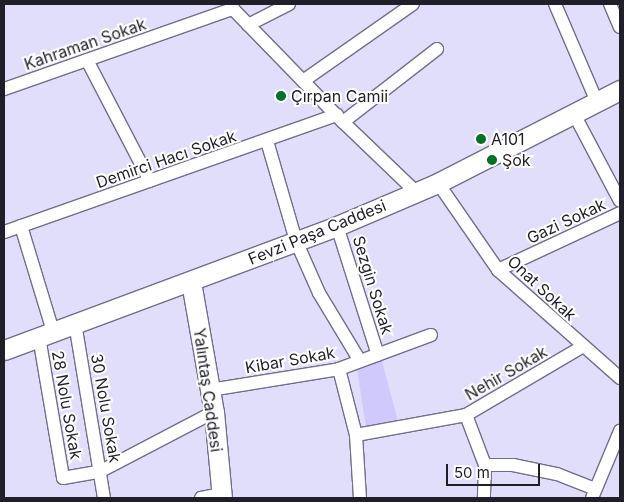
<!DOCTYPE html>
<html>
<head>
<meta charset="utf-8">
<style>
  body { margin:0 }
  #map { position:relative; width:624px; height:502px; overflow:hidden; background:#e1defc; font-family:Inter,sans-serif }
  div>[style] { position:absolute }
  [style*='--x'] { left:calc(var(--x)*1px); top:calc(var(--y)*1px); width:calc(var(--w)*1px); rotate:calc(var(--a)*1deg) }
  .green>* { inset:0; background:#cfc9fc }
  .roads { filter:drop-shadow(1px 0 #716e88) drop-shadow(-1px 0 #716e88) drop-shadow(0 1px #716e88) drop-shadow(0 -1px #716e88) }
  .street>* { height:12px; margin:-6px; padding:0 6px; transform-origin:6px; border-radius:6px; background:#fff }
  .secondary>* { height:19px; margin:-9.5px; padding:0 9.5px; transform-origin:9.5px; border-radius:9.5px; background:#fff }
  .dots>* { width:14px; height:14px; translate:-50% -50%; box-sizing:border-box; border:2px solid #fff; border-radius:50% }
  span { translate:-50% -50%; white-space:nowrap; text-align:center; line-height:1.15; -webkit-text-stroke:4px #fff; paint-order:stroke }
  .street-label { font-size:16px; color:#201f29 }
  .poi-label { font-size:16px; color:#201f29 }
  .left { translate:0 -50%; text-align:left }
  .frame { position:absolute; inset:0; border:5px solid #201f29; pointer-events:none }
  .scale { position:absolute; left:446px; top:464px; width:94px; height:22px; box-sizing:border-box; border:2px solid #201f29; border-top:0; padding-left:6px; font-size:15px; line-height:18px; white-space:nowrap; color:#201f29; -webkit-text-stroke:4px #fff; paint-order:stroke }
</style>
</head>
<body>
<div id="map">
  <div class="green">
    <div style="clip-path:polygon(380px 354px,398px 421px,366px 427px,357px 369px)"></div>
  </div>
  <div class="roads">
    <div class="street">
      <div style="--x:231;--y:4;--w:5;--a:68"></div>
      <div style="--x:233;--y:9;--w:158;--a:45.8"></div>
      <div style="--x:343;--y:122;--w:101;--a:43.8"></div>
      <div style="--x:555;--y:4;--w:107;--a:66.8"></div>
      <div style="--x:610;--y:4;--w:25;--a:67"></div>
      <div style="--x:248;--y:25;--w:46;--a:-27.1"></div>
      <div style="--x:87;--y:60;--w:136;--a:62.5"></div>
      <div style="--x:303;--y:81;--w:134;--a:-35"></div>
      <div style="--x:4;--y:89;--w:243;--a:-19.3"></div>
      <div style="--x:574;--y:114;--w:98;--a:62.1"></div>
      <div style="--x:343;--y:122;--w:119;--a:-37.8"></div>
      <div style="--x:267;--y:141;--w:104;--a:73.8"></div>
      <div style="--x:296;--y:241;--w:57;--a:66.1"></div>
      <div style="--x:319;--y:293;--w:79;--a:58.9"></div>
      <div style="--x:438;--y:183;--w:106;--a:55.4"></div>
      <div style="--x:498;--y:270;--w:163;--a:41.5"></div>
      <div style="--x:21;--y:226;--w:110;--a:73.1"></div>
      <div style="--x:337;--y:226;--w:135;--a:72.4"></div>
      <div style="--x:4;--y:232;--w:353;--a:-19.4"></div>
      <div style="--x:498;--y:270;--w:135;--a:-25"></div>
      <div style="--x:75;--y:323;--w:177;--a:80.6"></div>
      <div style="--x:39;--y:337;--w:143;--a:80.3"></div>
      <div style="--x:63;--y:478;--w:39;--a:-10"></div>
      <div style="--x:101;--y:471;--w:127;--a:-27.6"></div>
      <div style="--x:339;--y:369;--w:68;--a:75.6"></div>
      <div style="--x:356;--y:435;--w:63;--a:86.4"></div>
      <div style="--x:210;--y:390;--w:131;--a:-9.2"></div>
      <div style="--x:339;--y:369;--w:98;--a:-20.3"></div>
      <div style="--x:466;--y:415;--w:53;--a:69.2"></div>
      <div style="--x:485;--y:465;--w:33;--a:92"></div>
      <div style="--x:356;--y:435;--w:112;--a:-10.3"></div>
      <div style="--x:466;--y:415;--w:134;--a:-30.4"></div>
      <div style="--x:485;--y:465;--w:28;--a:0"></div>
      <div style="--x:513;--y:465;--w:45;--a:11.6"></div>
      <div style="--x:557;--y:474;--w:41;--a:21.5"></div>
      <div style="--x:201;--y:498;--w:20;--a:-11"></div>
      <div style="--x:592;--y:498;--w:73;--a:-67.3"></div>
    </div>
    <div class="secondary">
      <div style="--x:191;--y:282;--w:132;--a:80"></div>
      <div style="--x:214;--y:412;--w:86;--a:84.7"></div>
      <div style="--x:4;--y:350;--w:355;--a:-20.4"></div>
      <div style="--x:337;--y:226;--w:110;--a:-23.1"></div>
      <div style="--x:438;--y:183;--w:204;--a:-27.1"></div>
    </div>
  </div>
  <div class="dots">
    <div style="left:281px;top:96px;background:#007124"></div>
    <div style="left:481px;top:139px;background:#007124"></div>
    <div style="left:492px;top:160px;background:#007124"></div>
  </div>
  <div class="street-label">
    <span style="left:85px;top:44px;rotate:-19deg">Kahraman Sokak</span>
    <span style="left:166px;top:159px;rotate:-19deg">Demirci Hacı Sokak</span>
    <span style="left:566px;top:221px;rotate:-25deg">Gazi Sokak</span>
    <span style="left:317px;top:232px;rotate:-22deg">Fevzi Paşa Caddesi</span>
    <span style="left:373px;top:285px;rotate:73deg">Sezgin Sokak</span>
    <span style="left:542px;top:288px;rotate:43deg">Onat Sokak</span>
    <span style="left:290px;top:360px;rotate:-10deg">Kibar Sokak</span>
    <span style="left:506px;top:373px;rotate:-30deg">Nehir Sokak</span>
    <span style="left:208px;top:390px;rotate:82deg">Yalıntaş Caddesi</span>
    <span style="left:67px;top:405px;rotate:80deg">28 Nolu Sokak</span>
    <span style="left:106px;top:408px;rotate:80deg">30 Nolu Sokak</span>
  </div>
  <div class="poi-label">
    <span class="left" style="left:291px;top:96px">Çırpan Camii</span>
    <span class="left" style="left:491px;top:139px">A101</span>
    <span class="left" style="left:502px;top:160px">Şok</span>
  </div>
  <div class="frame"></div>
  <div class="scale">50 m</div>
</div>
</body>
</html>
